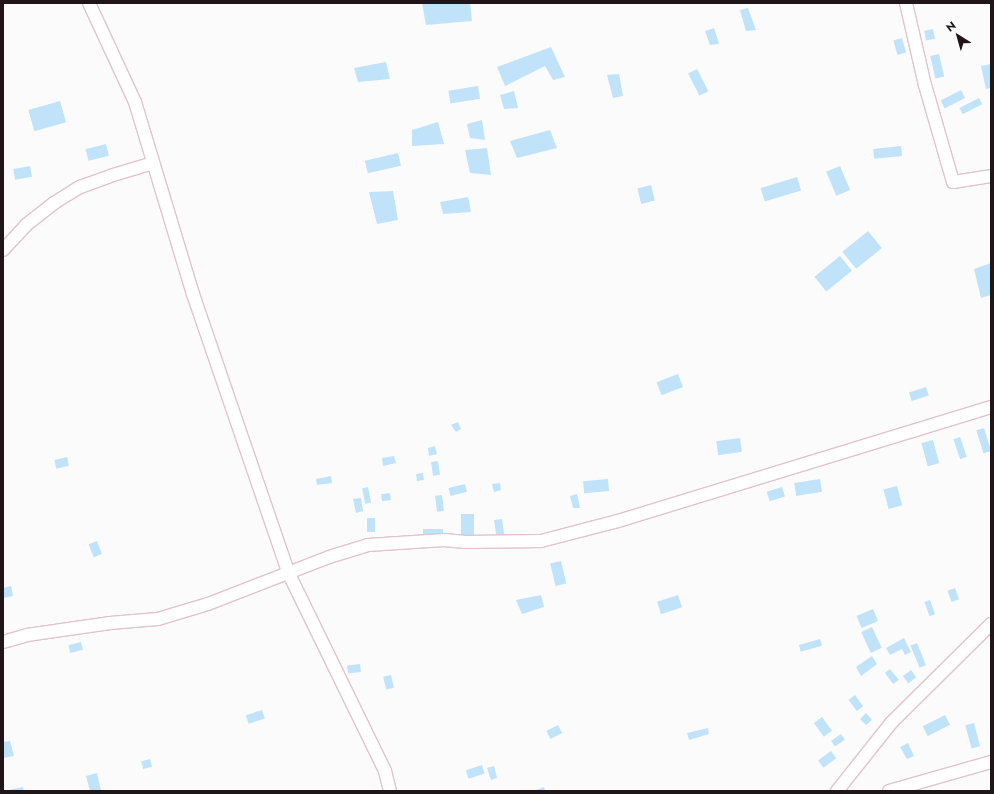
<!DOCTYPE html>
<html>
<head>
<meta charset="utf-8">
<style>
  body { margin:0 }
  #map { position:relative; width:994px; height:794px; overflow:hidden; background:#fbfbfb; font-family:Jost,sans-serif }
  div>[style] { position:absolute }
  [style*='--x'] { left:calc(var(--x)*1px); top:calc(var(--y)*1px); width:calc(var(--w)*1px); rotate:calc(var(--a)*1deg) }
  .building>* { inset:0; background:#c0e3f9; transform-origin:0 0 }
  .roads { filter:drop-shadow(1px 0 #e1c3cd) drop-shadow(-1px 0 #e1c3cd) drop-shadow(0 1px #e1c3cd) drop-shadow(0 -1px #e1c3cd) }
  .minor>* { height:12px; margin:-6px; padding:0 6px; transform-origin:6px; border-radius:6px; background:#fff }
  span { translate:-50% -50%; white-space:nowrap; text-align:center; line-height:1.15; -webkit-text-stroke:3px #fbfbfb; paint-order:stroke }
  .frame { position:absolute; inset:0; border:4px solid #201519; pointer-events:none }
  .north { position:absolute; left:938px; top:16px; width:40px; height:40px; -webkit-text-stroke:3px #fbfbfb; paint-order:stroke; rotate:323deg; font-size:11px; font-weight:700; line-height:16px; text-align:center; color:#201519 }
  .north::after { content:''; display:block; margin:auto; width:14px; height:18px; background:#201519; clip-path:polygon(50% 0,100% 100%,50% 72%,0 100%) }
</style>
</head>
<body>
<div id="map">
  <div class="building">
    <div style="clip-path:polygon(422px 3px,470px 3px,472px 21px,426px 25px)"></div>
    <div style="clip-path:polygon(748px 8px,756px 30px,746px 31px,740px 10px)"></div>
    <div style="clip-path:polygon(714px 28px,719px 44px,710px 45px,705px 31px)"></div>
    <div style="left:933px;top:29px;width:10px;height:9px;rotate:79deg"></div>
    <div style="left:902px;top:38px;width:15px;height:9px;rotate:74deg"></div>
    <div style="clip-path:polygon(551px 47px,565px 77px,553px 80px,545px 66px,505px 86px,497px 67px)"></div>
    <div style="left:939px;top:54px;width:23px;height:9px;rotate:77deg"></div>
    <div style="clip-path:polygon(386px 62px,390px 79px,358px 82px,354px 68px)"></div>
    <div style="clip-path:polygon(991px 64px,991px 88px,986px 89px,981px 66px)"></div>
    <div style="left:697px;top:69px;width:25px;height:10px;rotate:63deg"></div>
    <div style="clip-path:polygon(619px 74px,623px 96px,613px 98px,607px 75px)"></div>
    <div style="left:478px;top:86px;width:13px;height:30px;rotate:81deg"></div>
    <div style="left:961px;top:90px;width:9px;height:23px;rotate:63deg"></div>
    <div style="clip-path:polygon(514px 91px,518px 108px,504px 109px,500px 95px)"></div>
    <div style="left:979px;top:98px;width:7px;height:22px;rotate:63deg"></div>
    <div style="left:60px;top:101px;width:22px;height:33px;rotate:74deg"></div>
    <div style="clip-path:polygon(482px 120px,485px 140px,470px 138px,467px 124px)"></div>
    <div style="clip-path:polygon(438px 122px,444px 144px,412px 146px,412px 130px)"></div>
    <div style="clip-path:polygon(550px 130px,557px 148px,517px 158px,510px 141px)"></div>
    <div style="left:106px;top:144px;width:12px;height:21px;rotate:76deg"></div>
    <div style="left:901px;top:146px;width:10px;height:28px;rotate:84deg"></div>
    <div style="clip-path:polygon(487px 148px,491px 175px,470px 173px,465px 150px)"></div>
    <div style="left:398px;top:153px;width:13px;height:34px;rotate:77deg"></div>
    <div style="left:30px;top:166px;width:11px;height:17px;rotate:80deg"></div>
    <div style="left:840px;top:166px;width:26px;height:15px;rotate:67deg"></div>
    <div style="left:797px;top:177px;width:14px;height:38px;rotate:73deg"></div>
    <div style="left:651px;top:185px;width:16px;height:14px;rotate:76deg"></div>
    <div style="clip-path:polygon(393px 191px,398px 220px,377px 224px,369px 192px)"></div>
    <div style="clip-path:polygon(468px 197px,471px 212px,443px 214px,440px 202px)"></div>
    <div style="left:868px;top:231px;width:22px;height:33px;rotate:51deg"></div>
    <div style="left:840px;top:256px;width:19px;height:33px;rotate:51deg"></div>
    <div style="clip-path:polygon(991px 263px,991px 295px,981px 298px,974px 269px)"></div>
    <div style="left:678px;top:374px;width:14px;height:23px;rotate:69deg"></div>
    <div style="left:926px;top:387px;width:9px;height:18px;rotate:72deg"></div>
    <div style="clip-path:polygon(458px 422px,461px 429px,456px 432px,451px 425px)"></div>
    <div style="left:984px;top:428px;width:24px;height:8px;rotate:73deg"></div>
    <div style="left:960px;top:437px;width:21px;height:7px;rotate:71deg"></div>
    <div style="left:740px;top:438px;width:14px;height:24px;rotate:82deg"></div>
    <div style="left:933px;top:440px;width:24px;height:12px;rotate:75deg"></div>
    <div style="clip-path:polygon(435px 446px,437px 454px,429px 456px,428px 448px)"></div>
    <div style="clip-path:polygon(394px 456px,396px 463px,383px 466px,382px 458px)"></div>
    <div style="left:67px;top:457px;width:9px;height:13px;rotate:77deg"></div>
    <div style="left:438px;top:461px;width:14px;height:7px;rotate:82deg"></div>
    <div style="left:423px;top:473px;width:7px;height:7px;rotate:82deg"></div>
    <div style="clip-path:polygon(331px 476px,332px 483px,317px 485px,316px 479px)"></div>
    <div style="left:608px;top:479px;width:12px;height:25px;rotate:85deg"></div>
    <div style="left:820px;top:479px;width:13px;height:26px;rotate:81deg"></div>
    <div style="clip-path:polygon(500px 483px,501px 490px,494px 492px,492px 484px)"></div>
    <div style="left:465px;top:484px;width:8px;height:17px;rotate:76deg"></div>
    <div style="left:897px;top:486px;width:20px;height:14px;rotate:75deg"></div>
    <div style="left:368px;top:487px;width:16px;height:6px;rotate:79deg"></div>
    <div style="left:782px;top:487px;width:10px;height:16px;rotate:73deg"></div>
    <div style="left:390px;top:493px;width:7px;height:9px;rotate:82deg"></div>
    <div style="clip-path:polygon(577px 494px,580px 508px,573px 508px,570px 496px)"></div>
    <div style="left:442px;top:495px;width:16px;height:7px;rotate:83deg"></div>
    <div style="clip-path:polygon(361px 498px,363px 511px,356px 513px,353px 499px)"></div>
    <div style="left:461px;top:514px;width:13px;height:21px"></div>
    <div style="left:367px;top:518px;width:8px;height:14px"></div>
    <div style="left:502px;top:519px;width:15px;height:8px;rotate:82deg"></div>
    <div style="left:443px;top:529px;width:7px;height:20px;rotate:90deg"></div>
    <div style="left:97px;top:541px;width:14px;height:9px;rotate:69deg"></div>
    <div style="left:561px;top:561px;width:23px;height:11px;rotate:77deg"></div>
    <div style="clip-path:polygon(11px 586px,13px 596px,3px 598px,3px 588px)"></div>
    <div style="left:955px;top:588px;width:12px;height:8px;rotate:70deg"></div>
    <div style="clip-path:polygon(541px 595px,544px 607px,522px 614px,516px 600px)"></div>
    <div style="left:678px;top:595px;width:13px;height:22px;rotate:72deg"></div>
    <div style="left:930px;top:600px;width:15px;height:6px;rotate:70deg"></div>
    <div style="left:873px;top:609px;width:13px;height:18px;rotate:67deg"></div>
    <div style="left:872px;top:627px;width:23px;height:12px;rotate:65deg"></div>
    <div style="clip-path:polygon(904px 638px,911px 652px,905px 655px,902px 649px,890px 655px,886px 648px)"></div>
    <div style="left:820px;top:639px;width:7px;height:22px;rotate:74deg"></div>
    <div style="left:81px;top:642px;width:8px;height:13px;rotate:76deg"></div>
    <div style="left:917px;top:643px;width:24px;height:7px;rotate:68deg"></div>
    <div style="clip-path:polygon(872px 656px,877px 664px,861px 676px,856px 667px)"></div>
    <div style="left:360px;top:664px;width:8px;height:13px;rotate:83deg"></div>
    <div style="clip-path:polygon(890px 669px,899px 680px,893px 684px,885px 673px)"></div>
    <div style="left:911px;top:670px;width:9px;height:10px;rotate:54deg"></div>
    <div style="left:391px;top:675px;width:13px;height:8px;rotate:77deg"></div>
    <div style="left:855px;top:695px;width:14px;height:8px;rotate:54deg"></div>
    <div style="left:262px;top:710px;width:9px;height:17px;rotate:72deg"></div>
    <div style="clip-path:polygon(866px 713px,872px 720px,866px 725px,860px 719px)"></div>
    <div style="left:945px;top:715px;width:11px;height:25px;rotate:63deg"></div>
    <div style="left:822px;top:717px;width:17px;height:10px;rotate:54deg"></div>
    <div style="left:974px;top:723px;width:24px;height:9px;rotate:75deg"></div>
    <div style="left:558px;top:725px;width:9px;height:13px;rotate:63deg"></div>
    <div style="clip-path:polygon(708px 728px,709px 734px,689px 740px,687px 733px)"></div>
    <div style="left:841px;top:734px;width:7px;height:12px;rotate:56deg"></div>
    <div style="clip-path:polygon(10px 741px,14px 756px,3px 758px,3px 742px)"></div>
    <div style="clip-path:polygon(908px 743px,914px 756px,907px 759px,900px 747px)"></div>
    <div style="left:831px;top:751px;width:9px;height:16px;rotate:54deg"></div>
    <div style="left:150px;top:759px;width:8px;height:9px;rotate:76deg"></div>
    <div style="left:482px;top:765px;width:9px;height:17px;rotate:72deg"></div>
    <div style="clip-path:polygon(494px 766px,497px 778px,491px 780px,487px 768px)"></div>
    <div style="clip-path:polygon(97px 773px,101px 790px,90px 791px,86px 776px)"></div>
    <div style="clip-path:polygon(23px 787px,24px 791px,8px 791px,8px 790px)"></div>
    <div style="clip-path:polygon(544px 787px,545px 791px,537px 791px,536px 790px)"></div>
  </div>
  <div class="roads">
    <div class="minor">
      <div style="--x:89;--y:3;--w:109;--a:65.1"></div>
      <div style="--x:135;--y:102;--w:201;--a:73.2"></div>
      <div style="--x:193;--y:294;--w:294;--a:71.1"></div>
      <div style="--x:288;--y:572;--w:221;--a:64"></div>
      <div style="--x:385;--y:771;--w:21;--a:76"></div>
      <div style="--x:906;--y:3;--w:84;--a:77"></div>
      <div style="--x:925;--y:85;--w:101;--a:73.9"></div>
      <div style="--x:953;--y:182;--w:38;--a:-9"></div>
      <div style="--x:3;--y:250;--w:34;--a:-47"></div>
      <div style="--x:26;--y:225;--w:36;--a:-38"></div>
      <div style="--x:54;--y:203;--w:31;--a:-32"></div>
      <div style="--x:80;--y:187;--w:35;--a:-20"></div>
      <div style="--x:113;--y:175;--w:42;--a:-16.7"></div>
      <div style="--x:3;--y:642;--w:25;--a:-16"></div>
      <div style="--x:27;--y:635;--w:84;--a:-8.2"></div>
      <div style="--x:110;--y:623;--w:48;--a:-4.8"></div>
      <div style="--x:158;--y:619;--w:52;--a:-16.7"></div>
      <div style="--x:208;--y:604;--w:130;--a:-21.2"></div>
      <div style="--x:329;--y:557;--w:41;--a:-17.1"></div>
      <div style="--x:368;--y:545;--w:76;--a:-3.8"></div>
      <div style="--x:444;--y:540;--w:22;--a:5"></div>
      <div style="--x:466;--y:542;--w:75;--a:-0.8"></div>
      <div style="--x:541;--y:541;--w:80;--a:-14.6"></div>
      <div style="--x:618;--y:521;--w:390;--a:-17"></div>
      <div style="--x:837;--y:791;--w:87;--a:-51.5"></div>
      <div style="--x:891;--y:723;--w:141;--a:-44.7"></div>
      <div style="--x:889;--y:791;--w:106;--a:-15.9"></div>
    </div>
  </div>
  <div class="frame"></div>
  <div class="north">N</div>
</div>
</body>
</html>
